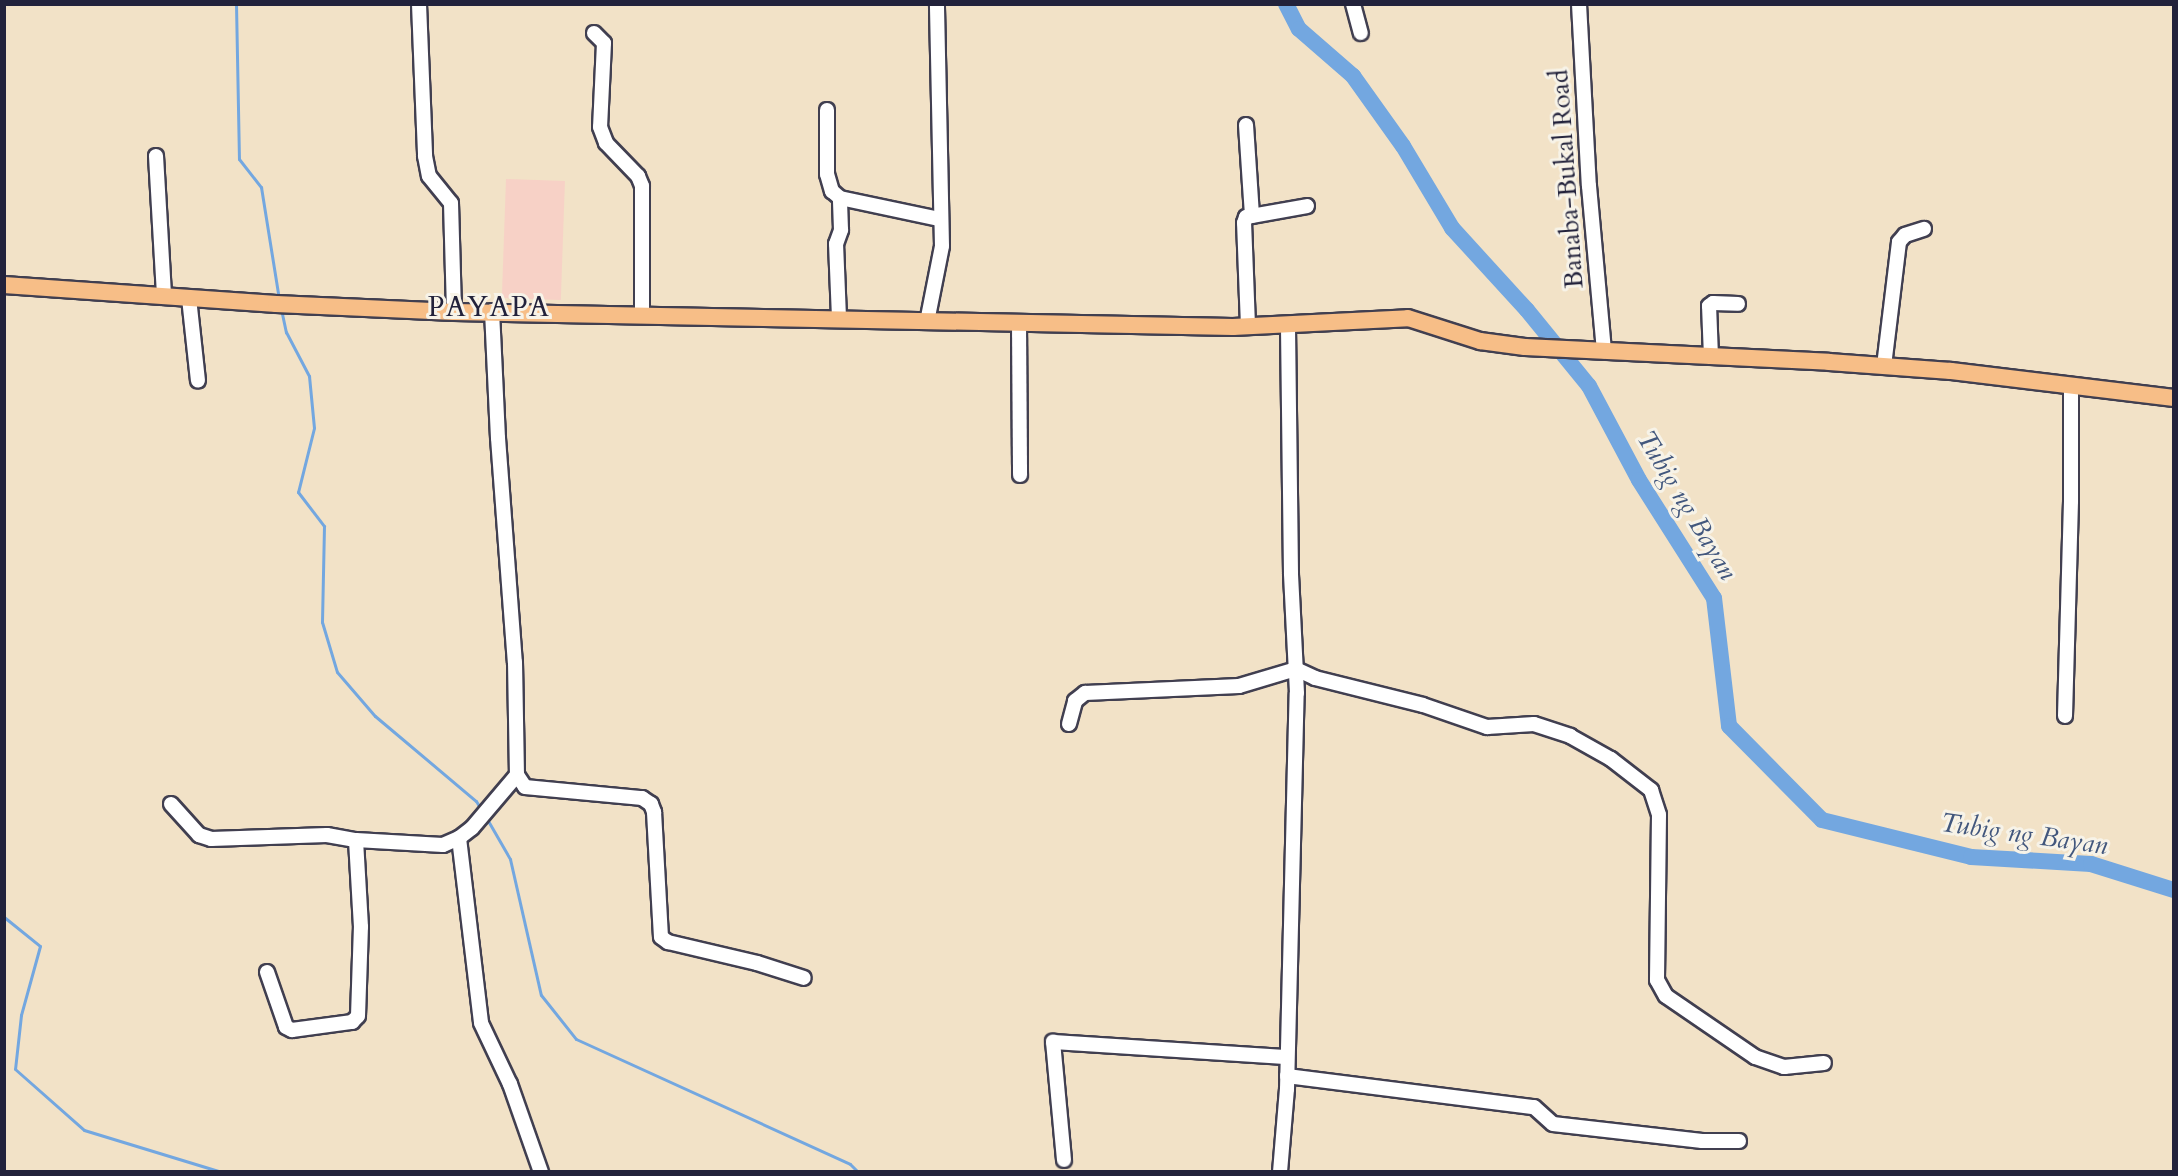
<!DOCTYPE html>
<html>
<head>
<meta charset="utf-8">
<style>
  body { margin:0 }
  #map { position:relative; width:2178px; height:1176px; overflow:hidden; background:#f2e2c7; font-family:Cardo,serif }
  div>[style] { position:absolute }
  [style*='--x'] { left:calc(var(--x)*1px); top:calc(var(--y)*1px); width:calc(var(--w)*1px); rotate:calc(var(--a)*1deg) }
  .built>* { inset:0; background:#f7d1c6; transform-origin:0 0 }
  .stream>* { height:3px; margin:-1.5px; padding:0 1.5px; transform-origin:1.5px; border-radius:1.5px; background:#73a7e0 }
  .river>* { height:16px; margin:-8px; padding:0 8px; transform-origin:8px; border-radius:8px; background:#73a7e0 }
  .roads { filter:drop-shadow(2px 0 #413f50) drop-shadow(-2px 0 #413f50) drop-shadow(0 2px #413f50) drop-shadow(0 -2px #413f50) }
  .minor>* { height:14px; margin:-7px; padding:0 7px; transform-origin:7px; border-radius:7px; background:#fff }
  .major>* { height:16px; margin:-8px; padding:0 8px; transform-origin:8px; border-radius:8px; background:#f7be87 }
  span { translate:-50% -50%; white-space:nowrap; text-align:center; line-height:1.15; -webkit-text-stroke:6px #f7f3e8; paint-order:stroke }
  .street-label { font-size:26px; color:#22223b }
  .water-label { font-size:27px; color:#42577d; font-style:italic }
  .quarter-label { font-size:28px; color:#22223b; letter-spacing:1.5px }
  .frame { position:absolute; inset:0; border:6px solid #22223b; pointer-events:none }
</style>
</head>
<body>
<div id="map">
  <div class="built">
    <div style="left:506px;top:179px;width:59px;height:119px;rotate:2deg"></div>
  </div>
  <div class="stream">
    <div style="--x:236;--y:4;--w:155;--a:88.9"></div>
    <div style="--x:239;--y:159;--w:36;--a:52"></div>
    <div style="--x:261;--y:187;--w:113;--a:80.9"></div>
    <div style="--x:281;--y:309;--w:24;--a:78"></div>
    <div style="--x:286;--y:332;--w:50;--a:62.4"></div>
    <div style="--x:309;--y:376;--w:52;--a:84.5"></div>
    <div style="--x:314;--y:428;--w:66;--a:104"></div>
    <div style="--x:298;--y:492;--w:43;--a:52.6"></div>
    <div style="--x:324;--y:526;--w:96;--a:91.2"></div>
    <div style="--x:322;--y:622;--w:52;--a:73.3"></div>
    <div style="--x:337;--y:672;--w:58;--a:49.2"></div>
    <div style="--x:375;--y:716;--w:132;--a:40.1"></div>
    <div style="--x:476;--y:801;--w:12;--a:59"></div>
    <div style="--x:487;--y:819;--w:46;--a:60.1"></div>
    <div style="--x:510;--y:859;--w:139;--a:77.2"></div>
    <div style="--x:541;--y:995;--w:56;--a:51.5"></div>
    <div style="--x:576;--y:1039;--w:301;--a:24.5"></div>
    <div style="--x:850;--y:1164;--w:11;--a:45"></div>
    <div style="--x:4;--y:917;--w:46;--a:38.9"></div>
    <div style="--x:40;--y:946;--w:72;--a:105.4"></div>
    <div style="--x:21;--y:1015;--w:54;--a:96.3"></div>
    <div style="--x:15;--y:1069;--w:92;--a:41.5"></div>
    <div style="--x:84;--y:1130;--w:143;--a:17"></div>
  </div>
  <div class="river">
    <div style="--x:1286;--y:4;--w:28;--a:63"></div>
    <div style="--x:1299;--y:29;--w:72;--a:41"></div>
    <div style="--x:1353;--y:76;--w:86;--a:54.5"></div>
    <div style="--x:1403;--y:146;--w:96;--a:59.1"></div>
    <div style="--x:1452;--y:228;--w:111;--a:47.6"></div>
    <div style="--x:1527;--y:310;--w:98;--a:50.8"></div>
    <div style="--x:1589;--y:386;--w:106;--a:62"></div>
    <div style="--x:1639;--y:480;--w:140;--a:57.6"></div>
    <div style="--x:1714;--y:598;--w:129;--a:83.3"></div>
    <div style="--x:1729;--y:726;--w:132;--a:45.3"></div>
    <div style="--x:1822;--y:820;--w:154;--a:13.9"></div>
    <div style="--x:1971;--y:857;--w:120;--a:3.3"></div>
    <div style="--x:2091;--y:864;--w:87;--a:17.4"></div>
  </div>
  <div class="roads">
    <div class="minor">
      <div style="--x:419;--y:4;--w:152;--a:87.7"></div>
      <div style="--x:425;--y:156;--w:20;--a:79"></div>
      <div style="--x:429;--y:176;--w:35;--a:51"></div>
      <div style="--x:451;--y:203;--w:109;--a:88.4"></div>
      <div style="--x:1353;--y:4;--w:30;--a:75"></div>
      <div style="--x:1579;--y:4;--w:182;--a:86.9"></div>
      <div style="--x:1589;--y:186;--w:166;--a:84.8"></div>
      <div style="--x:594;--y:33;--w:14;--a:45"></div>
      <div style="--x:604;--y:43;--w:84;--a:92.7"></div>
      <div style="--x:600;--y:127;--w:17;--a:69"></div>
      <div style="--x:606;--y:143;--w:46;--a:45.9"></div>
      <div style="--x:638;--y:176;--w:11;--a:68"></div>
      <div style="--x:642;--y:186;--w:128;--a:90"></div>
      <div style="--x:827;--y:110;--w:64;--a:90"></div>
      <div style="--x:827;--y:174;--w:18;--a:74"></div>
      <div style="--x:832;--y:191;--w:11;--a:41"></div>
      <div style="--x:840;--y:198;--w:102;--a:11.9"></div>
      <div style="--x:1246;--y:125;--w:91;--a:86.2"></div>
      <div style="--x:156;--y:156;--w:140;--a:86.7"></div>
      <div style="--x:189;--y:298;--w:83;--a:83.8"></div>
      <div style="--x:492;--y:311;--w:127;--a:87.3"></div>
      <div style="--x:498;--y:438;--w:225;--a:85.7"></div>
      <div style="--x:515;--y:662;--w:113;--a:89"></div>
      <div style="--x:517;--y:775;--w:14;--a:56"></div>
      <div style="--x:525;--y:787;--w:118;--a:5.4"></div>
      <div style="--x:642;--y:798;--w:11;--a:34"></div>
      <div style="--x:651;--y:804;--w:9;--a:69"></div>
      <div style="--x:654;--y:812;--w:125;--a:86.8"></div>
      <div style="--x:661;--y:937;--w:9;--a:36"></div>
      <div style="--x:668;--y:942;--w:91;--a:13.3"></div>
      <div style="--x:757;--y:963;--w:49;--a:17.7"></div>
      <div style="--x:839;--y:318;--w:74;--a:-92.3"></div>
      <div style="--x:836;--y:244;--w:15;--a:-70"></div>
      <div style="--x:841;--y:230;--w:32;--a:-92"></div>
      <div style="--x:927;--y:322;--w:77;--a:-78.8"></div>
      <div style="--x:942;--y:246;--w:242;--a:-91.2"></div>
      <div style="--x:1019;--y:324;--w:151;--a:89.6"></div>
      <div style="--x:1248;--y:326;--w:103;--a:-92.2"></div>
      <div style="--x:1244;--y:223;--w:6;--a:-72"></div>
      <div style="--x:1246;--y:217;--w:62;--a:-10.2"></div>
      <div style="--x:1711;--y:357;--w:51;--a:-92.2"></div>
      <div style="--x:1709;--y:306;--w:5;--a:-37"></div>
      <div style="--x:1713;--y:303;--w:25;--a:2"></div>
      <div style="--x:1884;--y:366;--w:125;--a:-83.1"></div>
      <div style="--x:1899;--y:242;--w:9;--a:-49"></div>
      <div style="--x:1905;--y:235;--w:20;--a:-18"></div>
      <div style="--x:2065;--y:716;--w:215;--a:-88.4"></div>
      <div style="--x:2071;--y:501;--w:116;--a:-90"></div>
      <div style="--x:1069;--y:724;--w:24;--a:-75"></div>
      <div style="--x:1075;--y:701;--w:13;--a:-39"></div>
      <div style="--x:1085;--y:693;--w:154;--a:-2.6"></div>
      <div style="--x:1239;--y:686;--w:59;--a:-16.6"></div>
      <div style="--x:1296;--y:669;--w:21;--a:25"></div>
      <div style="--x:1315;--y:678;--w:111;--a:14"></div>
      <div style="--x:1423;--y:705;--w:68;--a:19"></div>
      <div style="--x:1487;--y:727;--w:47;--a:-3.7"></div>
      <div style="--x:1534;--y:724;--w:38;--a:18"></div>
      <div style="--x:1570;--y:736;--w:47;--a:29.3"></div>
      <div style="--x:1611;--y:759;--w:51;--a:37.8"></div>
      <div style="--x:1651;--y:790;--w:26;--a:72"></div>
      <div style="--x:1659;--y:815;--w:165;--a:90.7"></div>
      <div style="--x:1657;--y:980;--w:18;--a:61"></div>
      <div style="--x:1666;--y:996;--w:108;--a:34.4"></div>
      <div style="--x:1755;--y:1057;--w:31;--a:19"></div>
      <div style="--x:1784;--y:1067;--w:40;--a:-5.7"></div>
      <div style="--x:171;--y:804;--w:42;--a:47.9"></div>
      <div style="--x:199;--y:835;--w:13;--a:18"></div>
      <div style="--x:211;--y:839;--w:116;--a:-2"></div>
      <div style="--x:327;--y:835;--w:29;--a:10"></div>
      <div style="--x:356;--y:840;--w:87;--a:3.3"></div>
      <div style="--x:443;--y:845;--w:17;--a:-24"></div>
      <div style="--x:459;--y:838;--w:16;--a:-38"></div>
      <div style="--x:472;--y:828;--w:70;--a:-49.7"></div>
      <div style="--x:459;--y:838;--w:186;--a:83.2"></div>
      <div style="--x:481;--y:1023;--w:68;--a:64.6"></div>
      <div style="--x:510;--y:1084;--w:93;--a:70.6"></div>
      <div style="--x:267;--y:972;--w:58;--a:70.9"></div>
      <div style="--x:286;--y:1027;--w:7;--a:27"></div>
      <div style="--x:292;--y:1030;--w:61;--a:-7.6"></div>
      <div style="--x:352;--y:1022;--w:8;--a:-45"></div>
      <div style="--x:358;--y:1016;--w:89;--a:-88.1"></div>
      <div style="--x:361;--y:927;--w:87;--a:-93.3"></div>
      <div style="--x:1287;--y:1076;--w:249;--a:7.2"></div>
      <div style="--x:1534;--y:1107;--w:25;--a:42"></div>
      <div style="--x:1553;--y:1124;--w:150;--a:6.5"></div>
      <div style="--x:1702;--y:1141;--w:37;--a:0"></div>
      <div style="--x:1064;--y:1160;--w:119;--a:-95.3"></div>
      <div style="--x:1053;--y:1042;--w:233;--a:3.7"></div>
      <div style="--x:1280;--y:1172;--w:83;--a:-85.2"></div>
      <div style="--x:1287;--y:1089;--w:396;--a:-88.6"></div>
      <div style="--x:1297;--y:693;--w:120;--a:-92.9"></div>
      <div style="--x:1291;--y:573;--w:249;--a:-90.7"></div>
    </div>
    <div class="major">
      <div style="--x:4;--y:285;--w:273;--a:4"></div>
      <div style="--x:276;--y:304;--w:178;--a:2.6"></div>
      <div style="--x:454;--y:312;--w:779;--a:1.1"></div>
      <div style="--x:1233;--y:327;--w:175;--a:-2.9"></div>
      <div style="--x:1408;--y:318;--w:76;--a:17.7"></div>
      <div style="--x:1480;--y:341;--w:45;--a:7.6"></div>
      <div style="--x:1525;--y:347;--w:304;--a:2.8"></div>
      <div style="--x:1829;--y:362;--w:122;--a:4.2"></div>
      <div style="--x:1951;--y:371;--w:225;--a:6.9"></div>
    </div>
  </div>
  <div class="street-label">
    <span style="left:1567px;top:179px;rotate:-94deg">Banaba-Bukal Road</span>
  </div>
  <div class="water-label">
    <span style="left:1687px;top:505px;rotate:59deg">Tubig ng Bayan</span>
    <span style="left:2024px;top:834px;rotate:8deg">Tubig ng Bayan</span>
  </div>
  <div class="quarter-label">
    <span style="left:489px;top:307px">PAYAPA</span>
  </div>
  <div class="frame"></div>
</div>
</body>
</html>
